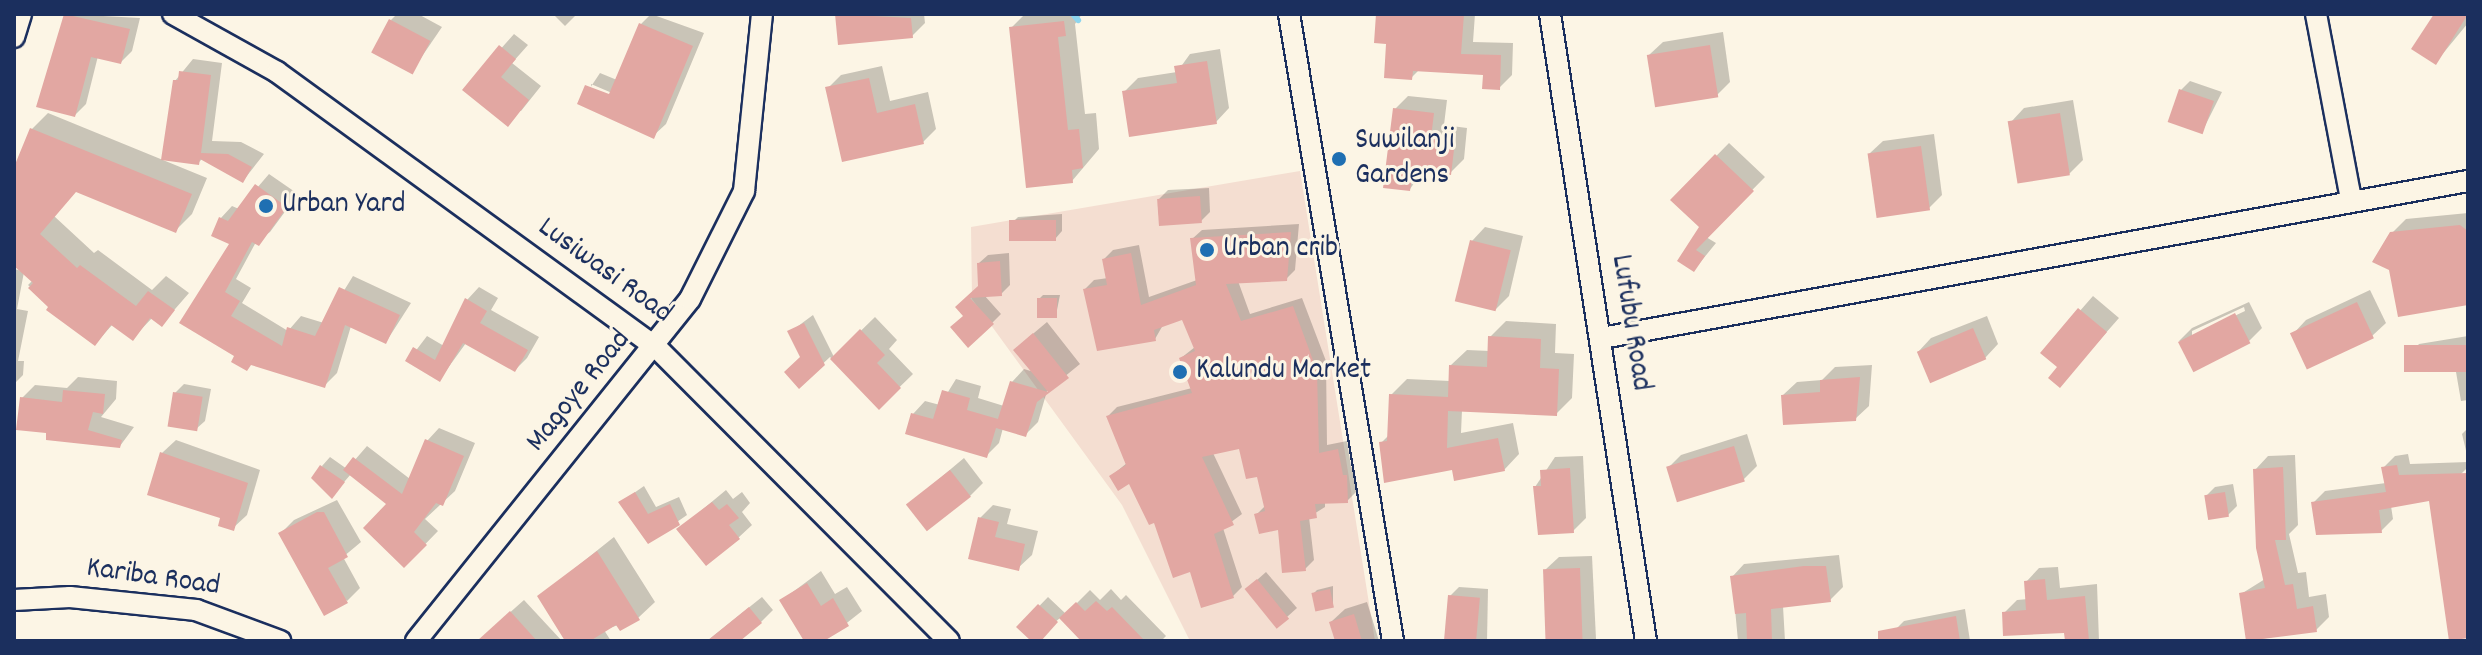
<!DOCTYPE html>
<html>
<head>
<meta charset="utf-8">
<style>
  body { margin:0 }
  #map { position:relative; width:2482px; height:655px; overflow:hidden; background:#fcf5e5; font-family:Dekko,sans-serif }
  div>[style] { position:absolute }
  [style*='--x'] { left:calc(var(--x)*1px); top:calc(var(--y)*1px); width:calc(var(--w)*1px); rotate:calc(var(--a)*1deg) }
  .built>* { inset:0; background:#f4ded1 }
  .shadow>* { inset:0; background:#0003 }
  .stream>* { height:6px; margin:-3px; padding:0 3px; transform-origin:3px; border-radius:3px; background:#8dd5ee }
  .building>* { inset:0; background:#e2a7a2; transform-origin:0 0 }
  .roads { filter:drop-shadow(2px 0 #1b2f5e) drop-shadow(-2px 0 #1b2f5e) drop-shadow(0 2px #1b2f5e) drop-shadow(0 -2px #1b2f5e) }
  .minor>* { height:20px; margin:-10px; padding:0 10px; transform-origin:10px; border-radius:10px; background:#fcf5e5 }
  .dots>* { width:22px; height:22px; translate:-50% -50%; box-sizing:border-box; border:4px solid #fcf5e5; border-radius:50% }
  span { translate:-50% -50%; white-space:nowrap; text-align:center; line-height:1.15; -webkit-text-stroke:6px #fcf5e5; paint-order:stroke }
  .poi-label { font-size:30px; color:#1b2f5e }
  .left { translate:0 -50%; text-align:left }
  .street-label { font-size:30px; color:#1b2f5e }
  .frame { position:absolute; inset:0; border:16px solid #1b2f5e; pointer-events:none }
</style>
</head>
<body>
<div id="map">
  <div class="built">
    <div style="clip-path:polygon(1300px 171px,1375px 641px,1190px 641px,1122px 505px,972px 299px,971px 227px)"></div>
  </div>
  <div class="shadow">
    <div style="clip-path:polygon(66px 14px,140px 18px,132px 51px,121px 62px,98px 56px,86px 104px,75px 115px,38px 105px)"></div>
    <div style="clip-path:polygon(397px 14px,418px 14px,442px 27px,412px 71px,391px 20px)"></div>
    <div style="clip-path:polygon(553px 14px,577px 14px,565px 26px)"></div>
    <div style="clip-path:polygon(evenodd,651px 14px,704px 33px,666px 124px,653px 136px,580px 103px,600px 73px,617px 80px,641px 24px,651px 14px,591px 84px,619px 96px,618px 99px,591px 89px,591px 84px)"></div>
    <div style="clip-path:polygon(837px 14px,924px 14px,925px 23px,912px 36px,840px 43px)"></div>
    <div style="clip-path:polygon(1025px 14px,1082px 14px,1075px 24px,1085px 114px,1096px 113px,1099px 149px,1072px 181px,1011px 28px)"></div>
    <div style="clip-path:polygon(1378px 14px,1475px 14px,1473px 42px,1513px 43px,1512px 75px,1499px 88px,1485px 74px,1419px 70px,1411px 78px)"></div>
    <div style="clip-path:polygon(2436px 14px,2468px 14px,2468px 23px,2436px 62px)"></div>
    <div style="clip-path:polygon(1723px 32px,1730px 82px,1717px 95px,1649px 55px,1663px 42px)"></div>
    <div style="clip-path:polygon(514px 34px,528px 45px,512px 63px,541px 86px,521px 111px,465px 89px)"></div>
    <div style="clip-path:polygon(1220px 49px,1229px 108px,1216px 122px,1124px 92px,1138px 78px,1177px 72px,1190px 54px)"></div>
    <div style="clip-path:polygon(193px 59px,222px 63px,212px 141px,241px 142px,264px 154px,243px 181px,203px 158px,198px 163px,175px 81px)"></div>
    <div style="clip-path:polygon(882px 66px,890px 101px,928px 92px,936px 129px,923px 142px,828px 88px,841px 75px)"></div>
    <div style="clip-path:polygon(2190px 81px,2222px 92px,2202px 132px,2181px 90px)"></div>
    <div style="clip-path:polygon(1408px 96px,1447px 100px,1444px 125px,1467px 128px,1464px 159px,1450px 173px,1424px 169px,1410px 189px,1395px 109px)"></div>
    <div style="clip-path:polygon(2073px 100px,2083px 160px,2069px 174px,2011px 122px,2024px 108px)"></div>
    <div style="clip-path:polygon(48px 113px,207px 178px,192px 214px,175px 231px,77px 190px,54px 216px,94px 253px,98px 250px,152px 290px,166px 276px,189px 293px,162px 324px,153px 317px,133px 338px,113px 324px,95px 344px,28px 285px,33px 280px,24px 272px,17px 309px,28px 311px,18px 361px,24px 361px,23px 375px,14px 384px,14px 269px,22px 271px,14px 263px,14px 194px,32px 129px)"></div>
    <div style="clip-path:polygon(1934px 134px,1942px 195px,1929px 208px,1869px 154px,1883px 141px)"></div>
    <div style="clip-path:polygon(1729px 143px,1765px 177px,1706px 237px,1716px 243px,1694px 270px,1680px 260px,1701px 227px,1673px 200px)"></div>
    <div style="clip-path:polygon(269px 174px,298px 194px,270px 232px,256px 242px,236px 279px,251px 288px,242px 303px,288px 331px,301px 316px,324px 323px,353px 276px,411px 303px,386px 342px,351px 326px,337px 373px,325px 385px,237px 355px,182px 322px,232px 243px,220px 219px,232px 206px,239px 209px)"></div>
    <div style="clip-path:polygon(1209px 188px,1210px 212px,1201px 221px,1159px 199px,1168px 190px)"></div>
    <div style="clip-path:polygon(2468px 213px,2468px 303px,2392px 233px,2406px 219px)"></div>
    <div style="clip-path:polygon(1062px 214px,1062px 231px,1055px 239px,1011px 224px,1018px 217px)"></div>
    <div style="clip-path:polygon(1299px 224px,1295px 270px,1286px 279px,1238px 281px,1250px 314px,1302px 298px,1326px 361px,1327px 445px,1347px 441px,1351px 467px,1356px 467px,1356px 492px,1347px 501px,1325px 502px,1325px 507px,1309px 517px,1314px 560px,1305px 569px,1280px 528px,1257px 514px,1266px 505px,1258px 475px,1240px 446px,1213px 453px,1242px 514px,1223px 528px,1242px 587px,1233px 596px,1191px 570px,1130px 482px,1111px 476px,1127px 463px,1108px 416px,1117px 407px,1192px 388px,1181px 358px,1195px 347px,1183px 317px,1163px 325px,1155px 339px,1085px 289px,1094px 280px,1108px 278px,1104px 259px,1113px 250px,1139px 245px,1149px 297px,1197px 280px,1192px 239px,1202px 230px)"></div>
    <div style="clip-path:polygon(1485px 227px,1523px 236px,1509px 296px,1496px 309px,1472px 241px)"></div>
    <div style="clip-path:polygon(1009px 253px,1010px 285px,1001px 294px,984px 295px,1001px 314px,992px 323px,965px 315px,958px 307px,980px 286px,979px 263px,988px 255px)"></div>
    <div style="clip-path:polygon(479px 287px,498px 298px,491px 310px,539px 337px,527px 358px,515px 370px,466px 343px,440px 379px,408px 361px,427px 336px,444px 346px,467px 300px)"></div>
    <div style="clip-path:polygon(2370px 290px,2386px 323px,2372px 336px,2293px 334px,2306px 320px)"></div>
    <div style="clip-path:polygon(1043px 295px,1060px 295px,1056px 315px,1039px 299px)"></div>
    <div style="clip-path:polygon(2093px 296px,2119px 318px,2060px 385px,2060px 367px,2043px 353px)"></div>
    <div style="clip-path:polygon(evenodd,2249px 302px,2262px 328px,2248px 342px,2179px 341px,2192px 328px,2249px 302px,2244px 307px,2245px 311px,2192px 336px,2192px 331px,2244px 307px)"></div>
    <div style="clip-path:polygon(813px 315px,834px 357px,875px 317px,897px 340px,889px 349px,913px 374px,879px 407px,830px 357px,799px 386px,802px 357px,790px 332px)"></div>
    <div style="clip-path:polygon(1987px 316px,1998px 344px,1985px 358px,1918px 352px,1931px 338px)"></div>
    <div style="clip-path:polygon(1506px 321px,1556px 324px,1555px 353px,1574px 354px,1572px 398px,1556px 414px,1462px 410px,1461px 433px,1513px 423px,1519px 454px,1504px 470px,1454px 467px,1381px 443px,1390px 434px,1391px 395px,1407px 379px,1450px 381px,1451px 365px,1467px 350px,1490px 351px,1490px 337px)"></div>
    <div style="clip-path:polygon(1047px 322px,1080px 364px,1047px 391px,1038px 422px,1026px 434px,1003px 428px,999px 443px,986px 456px,913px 414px,925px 401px,940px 405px,956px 379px,981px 386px,978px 398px,1004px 406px,1012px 382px,1024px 369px,1034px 372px,1028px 338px)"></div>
    <div style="clip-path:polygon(2468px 336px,2468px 400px,2461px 401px,2456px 372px,2407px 357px,2419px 344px)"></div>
    <div style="clip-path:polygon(1872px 365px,1869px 406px,1855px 419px,1783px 395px,1797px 382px,1822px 380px,1835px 367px)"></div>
    <div style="clip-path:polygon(78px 377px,117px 381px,116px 399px,101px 417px,134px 427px,120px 446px,49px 431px,22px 398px,35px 385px,67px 388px)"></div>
    <div style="clip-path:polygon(184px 384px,211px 389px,205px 421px,196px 429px,175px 393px)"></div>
    <div style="clip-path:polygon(439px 428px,475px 443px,455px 491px,425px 519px,438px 531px,404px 566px,389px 504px,351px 474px,332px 496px,322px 466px,330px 457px,347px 469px,367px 446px,410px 479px,427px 441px)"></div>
    <div style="clip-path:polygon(2468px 428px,2468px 459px,2462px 434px)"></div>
    <div style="clip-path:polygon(1747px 434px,1757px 466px,1744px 479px,1668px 468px,1681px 455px)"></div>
    <div style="clip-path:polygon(176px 440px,260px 470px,247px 515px,233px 528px,162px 453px)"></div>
    <div style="clip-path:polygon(2408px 454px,2410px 464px,2468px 462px,2468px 467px,2456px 479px,2391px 506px,2393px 519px,2381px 531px,2314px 502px,2325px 491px,2386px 483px,2383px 468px,2395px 456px)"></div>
    <div style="clip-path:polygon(2295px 455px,2298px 525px,2289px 534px,2298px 573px,2306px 572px,2309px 597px,2326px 594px,2329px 617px,2316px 630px,2249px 641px,2241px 594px,2265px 579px,2255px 470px,2268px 456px)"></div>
    <div style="clip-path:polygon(1583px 456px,1586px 518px,1573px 531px,1535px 487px,1555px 457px)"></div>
    <div style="clip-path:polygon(964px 458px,983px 483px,970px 496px,909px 504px)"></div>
    <div style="clip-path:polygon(2233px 484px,2237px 506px,2228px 515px,2206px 496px,2215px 487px)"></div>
    <div style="clip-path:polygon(644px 486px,656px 507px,679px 497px,687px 515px,648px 542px,621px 502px)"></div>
    <div style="clip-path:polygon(726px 490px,733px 499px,742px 492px,750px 503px,742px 512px,752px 525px,738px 538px,679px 529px)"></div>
    <div style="clip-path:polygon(337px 500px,361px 542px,343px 557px,360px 588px,347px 601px,280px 534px,294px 520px)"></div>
    <div style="clip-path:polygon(993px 505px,1011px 509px,1007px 524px,1038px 531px,1032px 555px,1018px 568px,980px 518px)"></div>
    <div style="clip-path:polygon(614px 537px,655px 602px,638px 618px,604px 630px,611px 641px,568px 641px,540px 596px)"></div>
    <div style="clip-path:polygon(1839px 555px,1843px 587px,1830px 600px,1783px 606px,1785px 641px,1738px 641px,1732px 577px,1744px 564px)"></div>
    <div style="clip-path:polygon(1592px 556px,1596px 639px,1548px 641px,1545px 570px,1559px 557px)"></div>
    <div style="clip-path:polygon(2058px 567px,2060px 588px,2097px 584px,2099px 641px,2067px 641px,2066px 630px,2004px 613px,2017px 600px,2028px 599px,2026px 582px,2039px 568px)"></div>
    <div style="clip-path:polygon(821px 571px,835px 594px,847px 587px,862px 611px,834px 633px,782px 600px)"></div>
    <div style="clip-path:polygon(1266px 572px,1297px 608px,1278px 625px,1257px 580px)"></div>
    <div style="clip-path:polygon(1333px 586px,1333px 606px,1313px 594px,1317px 590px)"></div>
    <div style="clip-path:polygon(1459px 587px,1488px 589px,1487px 641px,1449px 641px,1450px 596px)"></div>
    <div style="clip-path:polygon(1111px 589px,1121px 600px,1126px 595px,1166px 636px,1161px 641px,1084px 641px,1061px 617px,1034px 641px,1019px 627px,1048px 597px,1066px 614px,1090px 590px,1100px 600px)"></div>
    <div style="clip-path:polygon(762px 597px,773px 610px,761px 622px,737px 641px,707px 641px)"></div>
    <div style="clip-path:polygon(524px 600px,562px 641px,488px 641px,498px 623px)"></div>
    <div style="clip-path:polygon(1367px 602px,1379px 641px,1337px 641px,1331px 622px,1345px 609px)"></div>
    <div style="clip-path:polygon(1965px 609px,1970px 641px,1897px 641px,1895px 630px,1904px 621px)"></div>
  </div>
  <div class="stream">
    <div style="--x:1073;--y:14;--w:8;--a:50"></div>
  </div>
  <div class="building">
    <div style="clip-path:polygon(64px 14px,130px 29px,121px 64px,91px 57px,75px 117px,36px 107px)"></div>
    <div style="clip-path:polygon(835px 14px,911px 18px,913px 38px,838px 45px)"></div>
    <div style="clip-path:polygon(1376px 14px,1464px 14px,1461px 54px,1501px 55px,1500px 90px,1482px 89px,1483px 75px,1413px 71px,1412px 80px,1384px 78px,1386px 44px,1374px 43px)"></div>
    <div style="clip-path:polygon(2434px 14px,2468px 14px,2436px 65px,2411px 49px)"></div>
    <div style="left:389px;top:19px;width:47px;height:38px;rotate:28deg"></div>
    <div style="clip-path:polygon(1064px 21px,1066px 36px,1058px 37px,1068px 130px,1079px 129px,1083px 168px,1072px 170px,1073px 183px,1026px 188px,1009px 27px)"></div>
    <div style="clip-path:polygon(639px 23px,693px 46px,654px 139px,577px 104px,585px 85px,609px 94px)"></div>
    <div style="clip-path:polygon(499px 45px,516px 59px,501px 77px,529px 100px,508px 127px,462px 90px)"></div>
    <div style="left:1710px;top:45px;width:53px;height:64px;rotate:81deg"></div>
    <div style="clip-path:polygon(1207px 61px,1217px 124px,1129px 137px,1122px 91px,1177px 83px,1174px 66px)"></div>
    <div style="clip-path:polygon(179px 71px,211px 75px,201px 153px,228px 154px,252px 167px,243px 183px,200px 159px,199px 165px,161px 160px,173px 80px,178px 80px)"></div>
    <div style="clip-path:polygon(869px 78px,877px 113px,915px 104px,924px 144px,842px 162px,825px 87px)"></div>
    <div style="left:2179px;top:89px;width:37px;height:35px;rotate:19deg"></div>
    <div style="clip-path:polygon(1393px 108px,1434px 113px,1431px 138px,1455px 141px,1451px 175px,1413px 170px,1410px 191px,1383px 188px)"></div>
    <div style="left:2060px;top:113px;width:63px;height:53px;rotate:81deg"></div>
    <div style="clip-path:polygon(30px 128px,192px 194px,176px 233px,76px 192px,40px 234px,77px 268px,80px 265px,136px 306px,148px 291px,175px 310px,162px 327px,150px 318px,133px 341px,111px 325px,95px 346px,46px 310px,48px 307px,28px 288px,33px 283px,14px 266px,14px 167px)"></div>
    <div style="left:1921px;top:146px;width:65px;height:54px;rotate:82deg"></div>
    <div style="clip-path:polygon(1715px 154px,1754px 191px,1696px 250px,1705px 256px,1694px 272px,1677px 261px,1699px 227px,1670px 200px)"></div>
    <div style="clip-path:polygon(255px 184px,287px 207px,259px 246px,252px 242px,225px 292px,240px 301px,231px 316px,282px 346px,287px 327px,315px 336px,339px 287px,400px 315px,386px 344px,345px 325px,325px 388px,251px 365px,247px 371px,231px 362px,234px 356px,179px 323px,229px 244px,211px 236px,219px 217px,228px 221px)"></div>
    <div style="left:1200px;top:196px;width:27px;height:43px;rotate:86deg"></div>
    <div style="left:1056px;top:220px;width:21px;height:47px;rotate:90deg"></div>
    <div style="clip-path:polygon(2460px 225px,2468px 231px,2468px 305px,2398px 317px,2389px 270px,2372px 262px,2390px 232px)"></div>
    <div style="clip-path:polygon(1291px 232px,1287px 281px,1226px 284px,1241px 321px,1293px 306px,1317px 371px,1319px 453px,1338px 449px,1343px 475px,1347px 475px,1348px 503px,1315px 504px,1317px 518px,1300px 521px,1306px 571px,1282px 573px,1278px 530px,1259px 534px,1254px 514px,1265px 511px,1257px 477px,1246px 479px,1239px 449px,1202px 457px,1234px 525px,1214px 534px,1234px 598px,1201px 608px,1190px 572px,1173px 578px,1154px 523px,1149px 525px,1129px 484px,1118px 491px,1109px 476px,1126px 465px,1106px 416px,1192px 393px,1179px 358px,1195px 351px,1182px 320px,1154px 330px,1156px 341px,1097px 351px,1083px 289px,1107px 285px,1102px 259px,1131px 253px,1141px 305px,1196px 285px,1190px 238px)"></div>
    <div style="left:1470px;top:240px;width:42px;height:63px;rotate:14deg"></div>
    <div style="clip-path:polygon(1000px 261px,1002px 296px,970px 298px,994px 324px,968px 348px,950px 327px,963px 316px,955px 307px,978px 286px,977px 263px)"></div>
    <div style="clip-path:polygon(465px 298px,487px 311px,480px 323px,528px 350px,515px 372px,463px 343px,440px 382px,405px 361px,413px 347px,435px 360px)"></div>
    <div style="left:1037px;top:298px;width:20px;height:20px"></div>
    <div style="left:2357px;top:302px;width:40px;height:74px;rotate:65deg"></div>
    <div style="clip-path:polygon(2078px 308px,2107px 332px,2060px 388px,2048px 378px,2057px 367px,2040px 353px)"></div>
    <div style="left:2235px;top:313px;width:34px;height:64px;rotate:63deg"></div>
    <div style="clip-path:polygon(804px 323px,825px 365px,799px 389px,784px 372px,800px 357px,787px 331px)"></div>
    <div style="left:1973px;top:328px;width:34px;height:61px;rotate:67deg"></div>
    <div style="clip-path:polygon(860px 329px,885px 355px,877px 363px,901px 388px,879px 410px,830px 359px)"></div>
    <div style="clip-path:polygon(1033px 333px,1069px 378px,1037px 402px,1026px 437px,996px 428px,987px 458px,905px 434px,911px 413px,933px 419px,942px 390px,970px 398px,967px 410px,998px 419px,996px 425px,1010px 381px,1048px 392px,1013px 350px)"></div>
    <div style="clip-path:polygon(1488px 336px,1541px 339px,1540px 368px,1559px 369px,1557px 416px,1448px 411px,1447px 448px,1498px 438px,1505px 471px,1454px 481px,1452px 470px,1384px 483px,1379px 442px,1387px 441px,1389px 394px,1448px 397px,1449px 365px,1487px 367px)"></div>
    <div style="left:2468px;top:345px;width:27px;height:64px;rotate:90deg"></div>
    <div style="clip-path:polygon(1860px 377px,1856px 421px,1783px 425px,1781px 395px,1820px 392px,1820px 380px)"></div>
    <div style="clip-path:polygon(63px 390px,105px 394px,103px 414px,93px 412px,88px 430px,122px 440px,120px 448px,46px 440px,46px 433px,16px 430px,20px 397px,62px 402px)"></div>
    <div style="left:173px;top:392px;width:30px;height:35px;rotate:9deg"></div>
    <div style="clip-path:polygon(425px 439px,464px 456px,443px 506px,436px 503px,414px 532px,427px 545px,404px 568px,363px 528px,386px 504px,343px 470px,353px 457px,402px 494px)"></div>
    <div style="left:1734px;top:446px;width:37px;height:71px;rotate:73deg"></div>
    <div style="clip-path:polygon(160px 452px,248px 483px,234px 531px,218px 526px,220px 518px,147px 495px)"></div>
    <div style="clip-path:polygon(320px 465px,345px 482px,332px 499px,311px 478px)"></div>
    <div style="clip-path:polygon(2397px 465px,2399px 475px,2468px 473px,2468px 638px,2449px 641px,2429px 501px,2379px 510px,2382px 533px,2316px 535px,2311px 502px,2386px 492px,2381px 467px)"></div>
    <div style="clip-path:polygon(2283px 467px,2286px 540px,2275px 540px,2285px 585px,2293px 584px,2297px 609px,2313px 606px,2317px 632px,2246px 641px,2239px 593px,2265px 588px,2256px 548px,2253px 469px)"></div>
    <div style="clip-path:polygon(1570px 468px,1574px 533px,1538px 535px,1533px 486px,1541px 486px,1540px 470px)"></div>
    <div style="left:950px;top:470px;width:34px;height:56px;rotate:52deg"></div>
    <div style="clip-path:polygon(635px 492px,648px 514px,670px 504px,680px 525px,648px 544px,618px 502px)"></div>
    <div style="left:2225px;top:492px;width:25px;height:21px;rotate:81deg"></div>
    <div style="clip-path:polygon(712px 502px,719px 510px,727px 504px,739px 518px,729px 525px,740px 539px,706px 566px,676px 529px)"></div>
    <div style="clip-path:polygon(317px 512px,324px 512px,348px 557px,328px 568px,348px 603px,324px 616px,278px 533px)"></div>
    <div style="clip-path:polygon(978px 517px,999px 522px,995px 537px,1025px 544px,1019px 571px,968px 559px)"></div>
    <div style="clip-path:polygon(597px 551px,640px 620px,620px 631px,616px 625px,590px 641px,565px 641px,537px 596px)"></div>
    <div style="clip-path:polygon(1804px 566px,1826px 566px,1831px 602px,1771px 609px,1772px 641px,1747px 641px,1746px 613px,1735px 614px,1730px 576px)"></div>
    <div style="left:1580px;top:568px;width:73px;height:37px;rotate:88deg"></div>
    <div style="left:1257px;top:579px;width:51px;height:16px;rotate:51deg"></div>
    <div style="clip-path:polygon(2045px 579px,2047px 600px,2085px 596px,2089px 641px,2065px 641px,2064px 633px,2003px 636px,2002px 612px,2026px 610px,2024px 581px)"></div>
    <div style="clip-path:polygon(807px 583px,821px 606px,833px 598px,849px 626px,824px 641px,804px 641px,779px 600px)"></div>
    <div style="left:1330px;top:589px;width:19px;height:19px;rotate:78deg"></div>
    <div style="left:1448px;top:595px;width:32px;height:46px;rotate:5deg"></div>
    <div style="clip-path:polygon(1096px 601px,1107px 611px,1112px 607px,1145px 641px,1081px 641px,1059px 618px,1076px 602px,1085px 611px)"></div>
    <div style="clip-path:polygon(1038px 604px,1058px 622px,1041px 641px,1031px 641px,1016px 627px)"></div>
    <div style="clip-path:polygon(749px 607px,762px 623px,740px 641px,707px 641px)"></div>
    <div style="clip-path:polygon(510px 611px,537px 641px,477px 641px)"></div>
    <div style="clip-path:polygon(1354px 614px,1362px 641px,1335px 641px,1329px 622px)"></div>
    <div style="clip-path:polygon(1956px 616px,1960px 641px,1878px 641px,1878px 631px)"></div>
  </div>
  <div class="roads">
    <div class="minor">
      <div style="--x:173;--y:14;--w:119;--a:29.1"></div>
      <div style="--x:277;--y:72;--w:468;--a:36"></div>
      <div style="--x:656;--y:347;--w:415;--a:45.1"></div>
      <div style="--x:1289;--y:14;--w:636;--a:80.58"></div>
      <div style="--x:1550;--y:14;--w:634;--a:81.3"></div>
      <div style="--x:2316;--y:14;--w:189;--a:79.3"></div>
      <div style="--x:14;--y:37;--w:24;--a:-73"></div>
      <div style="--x:1602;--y:338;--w:880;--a:-10.28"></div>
      <div style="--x:14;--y:600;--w:56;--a:-3.1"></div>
      <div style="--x:70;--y:597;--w:127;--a:5.9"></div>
      <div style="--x:196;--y:610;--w:90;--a:20.3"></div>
      <div style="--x:416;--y:641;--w:438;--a:-51.3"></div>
      <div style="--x:690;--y:299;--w:121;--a:-63.4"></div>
      <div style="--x:744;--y:191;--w:178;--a:-84.2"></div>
    </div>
  </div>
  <div class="dots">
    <div style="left:1339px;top:159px;background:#1f6fb2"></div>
    <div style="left:266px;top:206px;background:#1f6fb2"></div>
    <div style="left:1207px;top:250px;background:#1f6fb2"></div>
    <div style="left:1180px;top:372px;background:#1f6fb2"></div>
  </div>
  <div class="poi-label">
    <span class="left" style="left:1355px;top:159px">Suwilanji<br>Gardens</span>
    <span class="left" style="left:282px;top:206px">Urban Yard</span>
    <span class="left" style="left:1223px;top:250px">Urban crib</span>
    <span class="left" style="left:1196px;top:372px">Kalundu Market</span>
  </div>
  <div class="street-label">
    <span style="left:604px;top:272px;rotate:36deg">Lusiwasi Road</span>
    <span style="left:1629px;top:323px;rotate:81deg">Lufubu Road</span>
    <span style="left:580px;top:392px;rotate:-51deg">Magoye Road</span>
    <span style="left:153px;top:579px;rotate:8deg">Kariba Road</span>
  </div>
  <div class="frame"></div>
</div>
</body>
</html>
